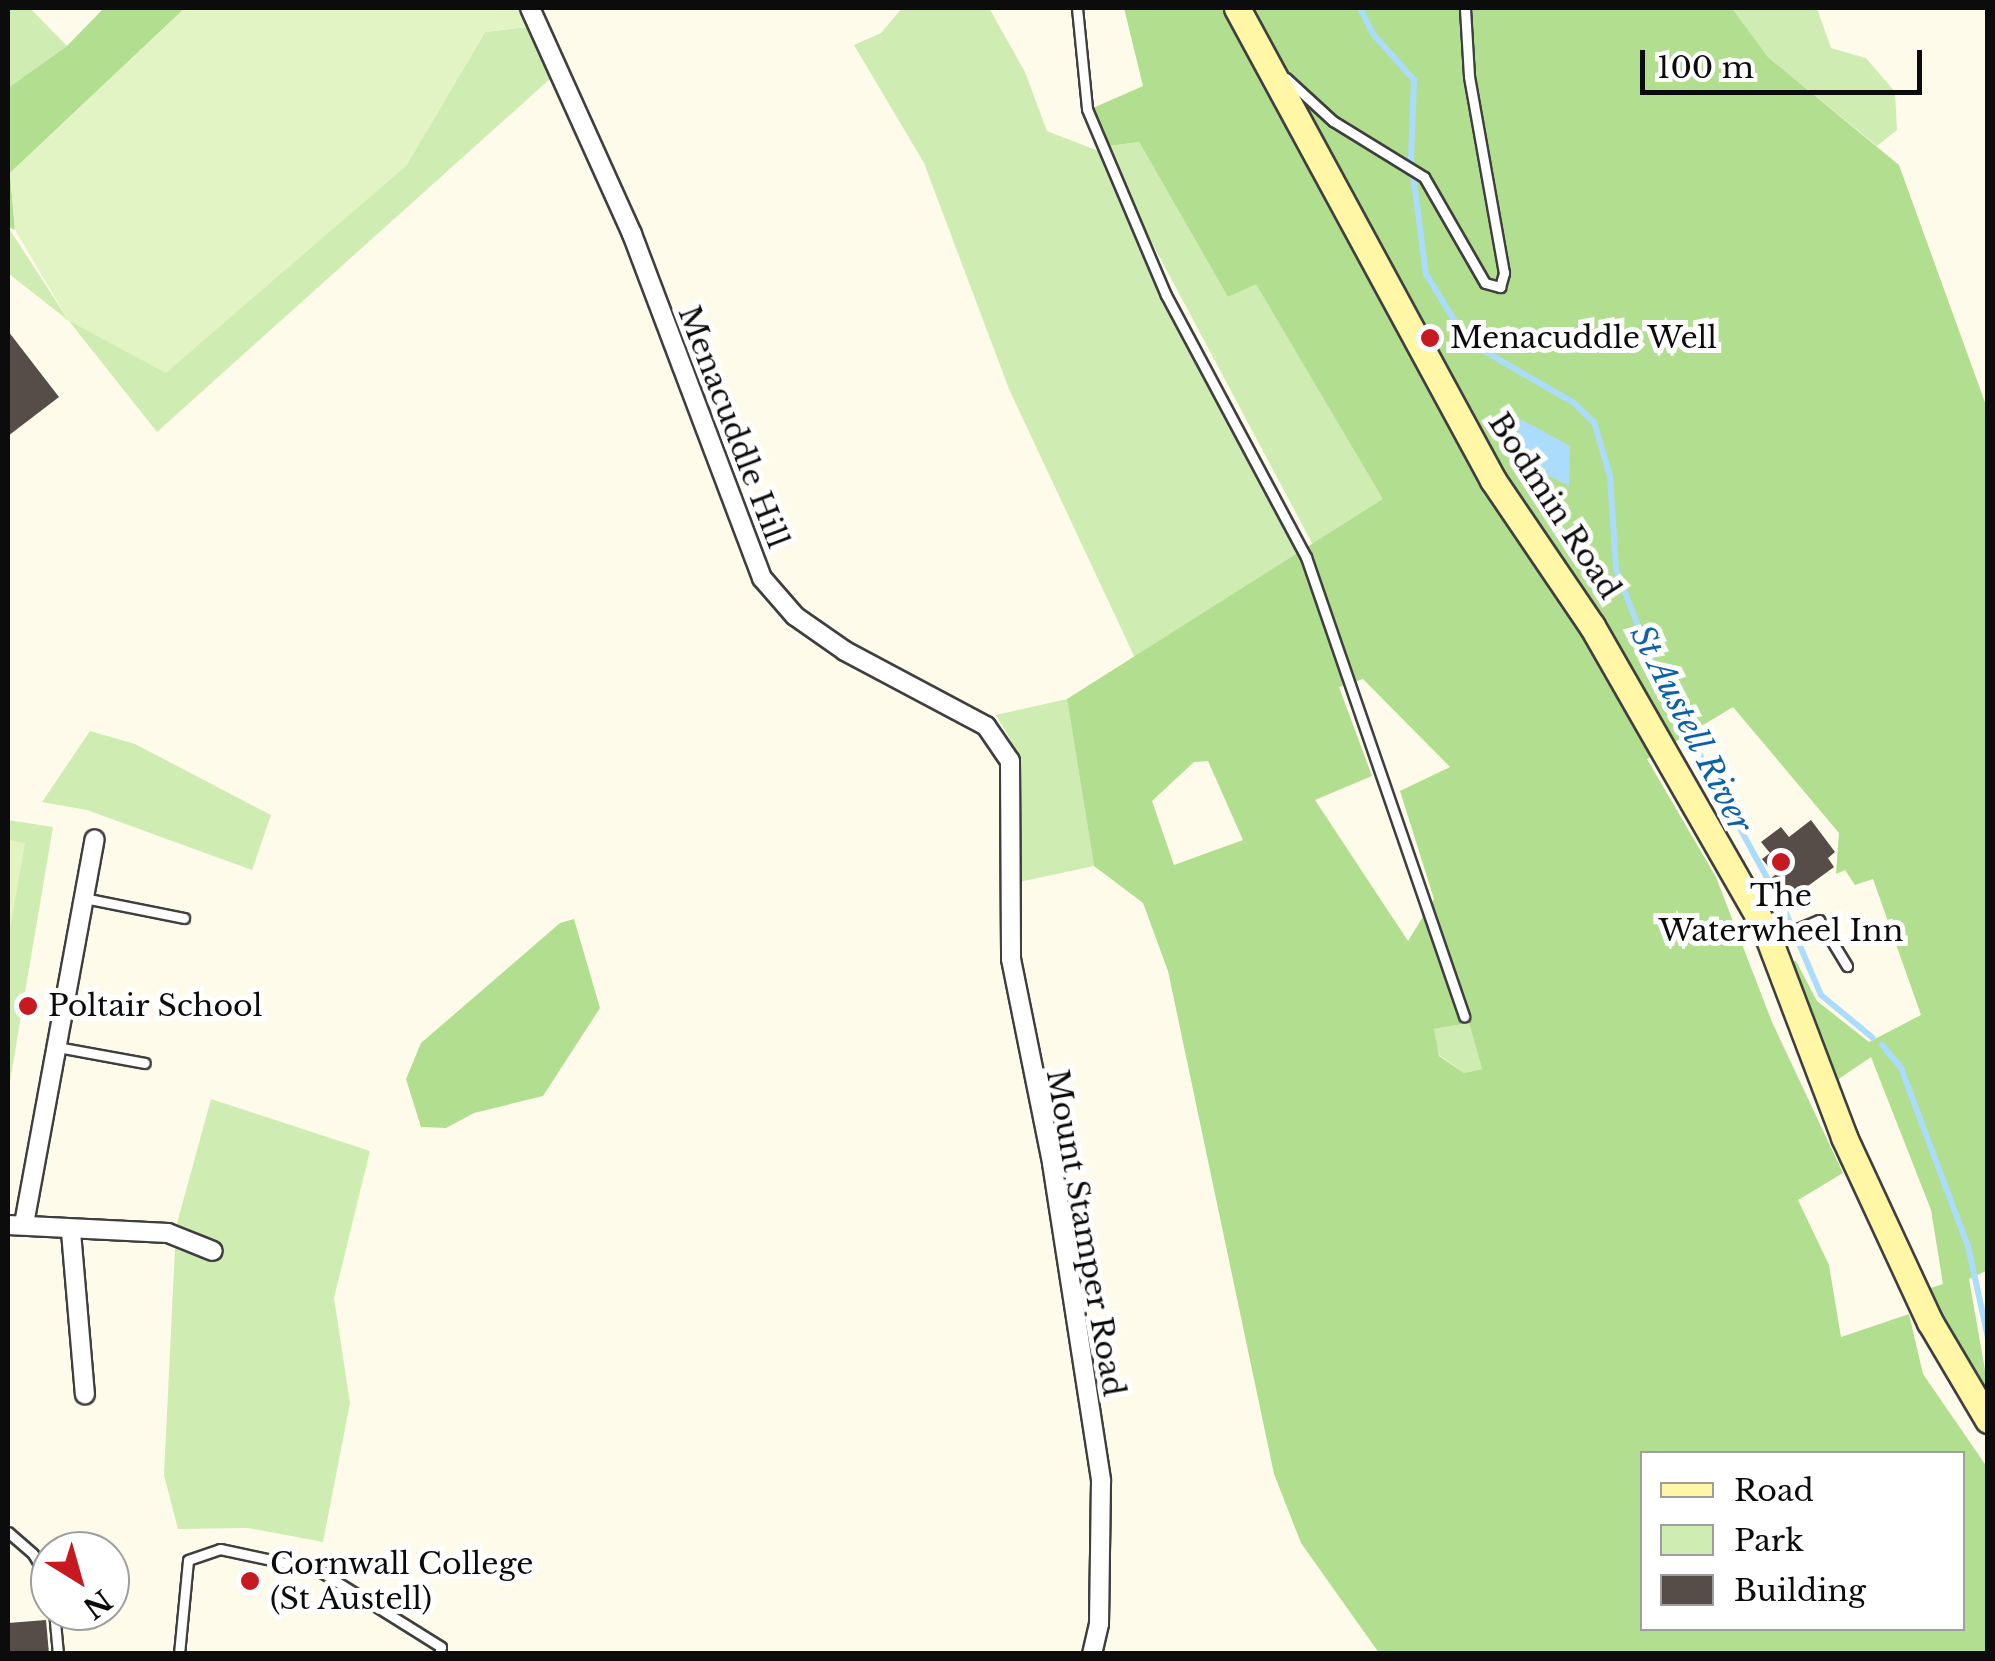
<!DOCTYPE html>
<html>
<head>
<meta charset="utf-8">
<style>
  body { margin:0 }
  #map { position:relative; width:1995px; height:1661px; overflow:hidden; background:#fffbeb; font-family:"Libre Baskerville",serif }
  div>[style] { position:absolute }
  [style*='--x'] { left:calc(var(--x)*1px); top:calc(var(--y)*1px); width:calc(var(--w)*1px); rotate:calc(var(--a)*1deg) }
  .green>* { inset:0; background:#cfecb2 }
  .forest>* { inset:0; background:#b2de90 }
  .pitch>* { inset:0; background:#e2f3c4 }
  .water>* { inset:0; background:#abdcfb }
  .stream>* { height:6px; margin:-3px; padding:0 3px; transform-origin:3px; border-radius:3px; background:#abdcfb }
  .building>* { inset:0; background:#564d48 }
  .roads { filter:drop-shadow(2px 0 #3f3f3f) drop-shadow(-2px 0 #3f3f3f) drop-shadow(0 2px #3f3f3f) drop-shadow(0 -2px #3f3f3f) }
  .service>* { height:9px; margin:-4.5px; padding:0 4.5px; transform-origin:4.5px; border-radius:4.5px; background:#fff }
  .minor>* { height:18px; margin:-9px; padding:0 9px; transform-origin:9px; border-radius:9px; background:#fff }
  .secondary>* { height:25px; margin:-12.5px; padding:0 12.5px; transform-origin:12.5px; border-radius:12.5px; background:#fff6a6 }
  .dots>* { width:28px; height:28px; translate:-50% -50%; box-sizing:border-box; border:5px solid #fff; border-radius:50% }
  span { translate:-50% -50%; white-space:nowrap; text-align:center; line-height:1.15; -webkit-text-stroke:10px #fff; paint-order:stroke }
  .poi-label { font-size:30px; color:#0c0c0c }
  .left { translate:0 -50%; text-align:left }
  .street-label { font-size:30px; color:#0c0c0c }
  .water-label { font-size:32px; color:#0d61a7; font-style:italic }
  .frame { position:absolute; inset:0; border:10px solid #0c0c0c; pointer-events:none }
  .legend { position:absolute; left:1640px; top:1451px; width:325px; height:180px; box-sizing:border-box; background:#fff; border:2px solid #9e9e9e; margin:0; padding:12px 18px; list-style:none; font-size:30px; color:#0c0c0c }
  .legend li { display:flex; align-items:center; gap:20px; height:50px }
  .legend b { width:50px; border:2px solid #9e9e9e }
  .north { position:absolute; left:30px; top:1531px; width:100px; height:100px; box-sizing:border-box; background:#fff; border:2px solid #9e9e9e; border-radius:50%; rotate:143deg; font-size:28px; font-weight:700; line-height:40px; text-align:center; color:#0c0c0c }
  .north::after { content:''; display:block; margin:auto; width:35px; height:45px; background:#c61a20; clip-path:polygon(50% 0,100% 100%,50% 72%,0 100%) }
  .scale { position:absolute; left:1640px; top:50px; width:282px; height:45px; box-sizing:border-box; border:5px solid #0c0c0c; border-top:0; padding-left:12px; font-size:30px; line-height:35px; white-space:nowrap; color:#0c0c0c; -webkit-text-stroke:8px #fff; paint-order:stroke }
</style>
</head>
<body>
<div id="map">
  <div class="green">
    <div style="clip-path:polygon(8px 8px,30px 8px,67px 46px,8px 88px)"></div>
    <div style="clip-path:polygon(902px 8px,989px 8px,1025px 72px,1047px 131px,1101px 152px,1160px 293px,1299px 554px,1135px 658px,1009px 389px,924px 163px,854px 45px,881px 33px)"></div>
    <div style="clip-path:polygon(1732px 8px,1817px 8px,1831px 48px,1866px 58px,1895px 92px,1897px 130px,1877px 146px,1768px 57px)"></div>
    <div style="clip-path:polygon(527px 27px,551px 78px,157px 432px,69px 321px,8px 273px,8px 227px,69px 321px,406px 166px,485px 32px)"></div>
    <div style="clip-path:polygon(1139px 142px,1228px 297px,1256px 283px,1384px 499px,1313px 545px,1101px 147px)"></div>
    <div style="clip-path:polygon(1067px 699px,1094px 866px,1019px 882px,1021px 758px,996px 715px)"></div>
    <div style="clip-path:polygon(90px 731px,135px 744px,271px 815px,252px 870px,87px 810px,42px 802px)"></div>
    <div style="clip-path:polygon(8px 820px,53px 827px,8px 1093px)"></div>
    <div style="clip-path:polygon(1469px 1023px,1482px 1069px,1464px 1073px,1439px 1055px,1433px 1029px)"></div>
    <div style="clip-path:polygon(211px 1099px,370px 1151px,334px 1298px,350px 1403px,323px 1542px,248px 1528px,178px 1529px,164px 1475px,176px 1227px)"></div>
  </div>
  <div class="forest">
    <div style="clip-path:polygon(104px 8px,185px 8px,10px 173px,15px 230px,8px 227px,8px 88px,67px 46px)"></div>
    <div style="clip-path:polygon(evenodd,1124px 8px,1732px 8px,1768px 57px,1899px 165px,1987px 408px,1988px 1270px,1969px 1279px,1988px 1387px,1971px 1397px,1918px 1292px,1943px 1284px,1931px 1210px,1871px 1057px,1824px 1089px,1773px 960px,1796px 961px,1817px 1001px,1869px 1042px,1921px 1015px,1873px 879px,1855px 885px,1845px 870px,1836px 874px,1839px 833px,1733px 707px,1647px 759px,1716px 877px,1772px 1022px,1843px 1173px,1798px 1200px,1829px 1265px,1841px 1337px,1909px 1314px,1923px 1374px,1987px 1467px,1987px 1653px,1379px 1653px,1301px 1543px,1274px 1474px,1168px 971px,1143px 903px,1094px 866px,1067px 699px,1383px 499px,1256px 284px,1228px 297px,1139px 142px,1101px 147px,1086px 111px,1143px 86px,1124px 8px,1363px 679px,1450px 767px,1400px 791px,1434px 899px,1408px 941px,1315px 800px,1372px 776px,1339px 687px,1363px 679px,1124px 8px,1208px 761px,1243px 840px,1174px 865px,1152px 801px,1194px 762px,1208px 761px,1124px 8px,1469px 1023px,1482px 1069px,1464px 1073px,1439px 1056px,1434px 1029px,1469px 1023px,1124px 8px,1642px 1454px,1962px 1454px,1962px 1628px,1642px 1628px,1642px 1454px)"></div>
    <div style="clip-path:polygon(574px 919px,600px 1008px,543px 1096px,474px 1113px,446px 1128px,421px 1127px,406px 1079px,421px 1043px,560px 923px)"></div>
  </div>
  <div class="pitch">
    <div style="clip-path:polygon(185px 8px,517px 8px,527px 27px,485px 32px,406px 166px,166px 373px,69px 321px,15px 230px,10px 173px)"></div>
    <div style="clip-path:polygon(8px 840px,25px 843px,8px 941px)"></div>
  </div>
  <div class="water">
    <div style="clip-path:polygon(1521px 419px,1570px 446px,1569px 486px,1524px 463px,1516px 442px)"></div>
  </div>
  <div class="stream">
    <div style="--x:1360;--y:8;--w:29;--a:63"></div>
    <div style="--x:1373;--y:34;--w:62;--a:48.3"></div>
    <div style="--x:1414;--y:80;--w:79;--a:92.2"></div>
    <div style="--x:1411;--y:159;--w:116;--a:82.6"></div>
    <div style="--x:1426;--y:274;--w:79;--a:58.5"></div>
    <div style="--x:1467;--y:341;--w:124;--a:30.1"></div>
    <div style="--x:1574;--y:403;--w:28;--a:44"></div>
    <div style="--x:1594;--y:422;--w:56;--a:73.5"></div>
    <div style="--x:1610;--y:476;--w:93;--a:86.3"></div>
    <div style="--x:1616;--y:569;--w:117;--a:68.9"></div>
    <div style="--x:1658;--y:678;--w:265;--a:61.4"></div>
    <div style="--x:1785;--y:911;--w:91;--a:66.8"></div>
    <div style="--x:1821;--y:995;--w:67;--a:39.6"></div>
    <div style="--x:1882;--y:1045;--w:30;--a:50"></div>
    <div style="--x:1901;--y:1068;--w:190;--a:69.4"></div>
    <div style="--x:1968;--y:1246;--w:94;--a:77.7"></div>
  </div>
  <div class="building">
    <div style="clip-path:polygon(8px 331px,59px 397px,8px 436px)"></div>
    <div style="clip-path:polygon(1811px 820px,1835px 852px,1828px 858px,1834px 867px,1786px 902px,1769px 880px,1775px 875px,1762px 859px,1770px 853px,1761px 842px,1781px 827px,1789px 837px)"></div>
    <div style="clip-path:polygon(46px 1620px,49px 1654px,8px 1654px,8px 1623px)"></div>
  </div>
  <div class="roads">
    <div class="service">
      <div style="--x:1077;--y:8;--w:101;--a:84.3"></div>
      <div style="--x:1087;--y:109;--w:202;--a:67"></div>
      <div style="--x:1166;--y:295;--w:297;--a:61.9"></div>
      <div style="--x:1306;--y:557;--w:486;--a:71"></div>
      <div style="--x:1286;--y:78;--w:64;--a:42.5"></div>
      <div style="--x:1333;--y:121;--w:107;--a:31.6"></div>
      <div style="--x:1424;--y:177;--w:122;--a:60.1"></div>
      <div style="--x:1485;--y:283;--w:16;--a:15"></div>
      <div style="--x:1500;--y:287;--w:15;--a:-74"></div>
      <div style="--x:1504;--y:273;--w:200;--a:-100.1"></div>
      <div style="--x:1469;--y:76;--w:68;--a:-93.4"></div>
      <div style="--x:84;--y:898;--w:102;--a:11.3"></div>
      <div style="--x:1771;--y:940;--w:52;--a:-22.6"></div>
      <div style="--x:1819;--y:920;--w:54;--a:58.7"></div>
      <div style="--x:57;--y:1047;--w:89;--a:10.3"></div>
      <div style="--x:8;--y:1532;--w:33;--a:41"></div>
      <div style="--x:33;--y:1554;--w:33;--a:59"></div>
      <div style="--x:54;--y:1611;--w:43;--a:84.7"></div>
      <div style="--x:179;--y:1654;--w:94;--a:-84.5"></div>
      <div style="--x:188;--y:1560;--w:34;--a:-19"></div>
      <div style="--x:220;--y:1549;--w:100;--a:12.1"></div>
      <div style="--x:318;--y:1570;--w:145;--a:32"></div>
      <div style="--x:441;--y:1647;--w:7;--a:106"></div>
    </div>
    <div class="minor">
      <div style="--x:530;--y:8;--w:248;--a:65.7"></div>
      <div style="--x:632;--y:234;--w:368;--a:69.3"></div>
      <div style="--x:762;--y:578;--w:50;--a:49"></div>
      <div style="--x:795;--y:616;--w:61;--a:35"></div>
      <div style="--x:845;--y:651;--w:160;--a:28"></div>
      <div style="--x:986;--y:726;--w:42;--a:55.6"></div>
      <div style="--x:1010;--y:761;--w:198;--a:89.7"></div>
      <div style="--x:1011;--y:959;--w:208;--a:78.6"></div>
      <div style="--x:1052;--y:1163;--w:322;--a:81.2"></div>
      <div style="--x:1101;--y:1481;--w:143;--a:90.8"></div>
      <div style="--x:1099;--y:1624;--w:31;--a:103"></div>
      <div style="--x:24;--y:1224;--w:391;--a:-79.6"></div>
      <div style="--x:8;--y:1225;--w:160;--a:2.9"></div>
      <div style="--x:168;--y:1233;--w:48;--a:21.8"></div>
      <div style="--x:71;--y:1232;--w:163;--a:85.1"></div>
    </div>
    <div class="secondary">
      <div style="--x:1237;--y:8;--w:537;--a:61.53"></div>
      <div style="--x:1493;--y:480;--w:176;--a:55.9"></div>
      <div style="--x:1592;--y:626;--w:346;--a:60.2"></div>
      <div style="--x:1764;--y:926;--w:226;--a:69.2"></div>
      <div style="--x:1844;--y:1137;--w:204;--a:65.1"></div>
      <div style="--x:1930;--y:1322;--w:114;--a:59.4"></div>
    </div>
  </div>
  <div class="dots">
    <div style="left:1430px;top:338px;background:#c61a20"></div>
    <div style="left:1781px;top:862px;background:#c61a20"></div>
    <div style="left:28px;top:1006px;background:#c61a20"></div>
    <div style="left:250px;top:1581px;background:#c61a20"></div>
  </div>
  <div class="poi-label">
    <span class="left" style="left:1450px;top:338px">Menacuddle Well</span>
    <span style="left:1781px;top:913px">The<br>Waterwheel Inn</span>
    <span class="left" style="left:48px;top:1006px">Poltair School</span>
    <span class="left" style="left:270px;top:1581px">Cornwall College<br>(St Austell)</span>
  </div>
  <div class="street-label">
    <span style="left:733px;top:427px;rotate:69deg">Menacuddle Hill</span>
    <span style="left:1554px;top:506px;rotate:57deg">Bodmin Road</span>
    <span style="left:1085px;top:1233px;rotate:80deg">Mount Stamper Road</span>
  </div>
  <div class="water-label">
    <span style="left:1691px;top:729px;rotate:63deg">St Austell River</span>
  </div>
  <div class="frame"></div>
  <ul class="legend">
  <li><b style="height:12px;background:#fff6a6"></b>Road</li>
  <li><b style="height:28px;background:#cfecb2"></b>Park</li>
  <li><b style="height:28px;background:#564d48"></b>Building</li>
  </ul>
  <div class="north">N</div>
  <div class="scale">100 m</div>
</div>
</body>
</html>
